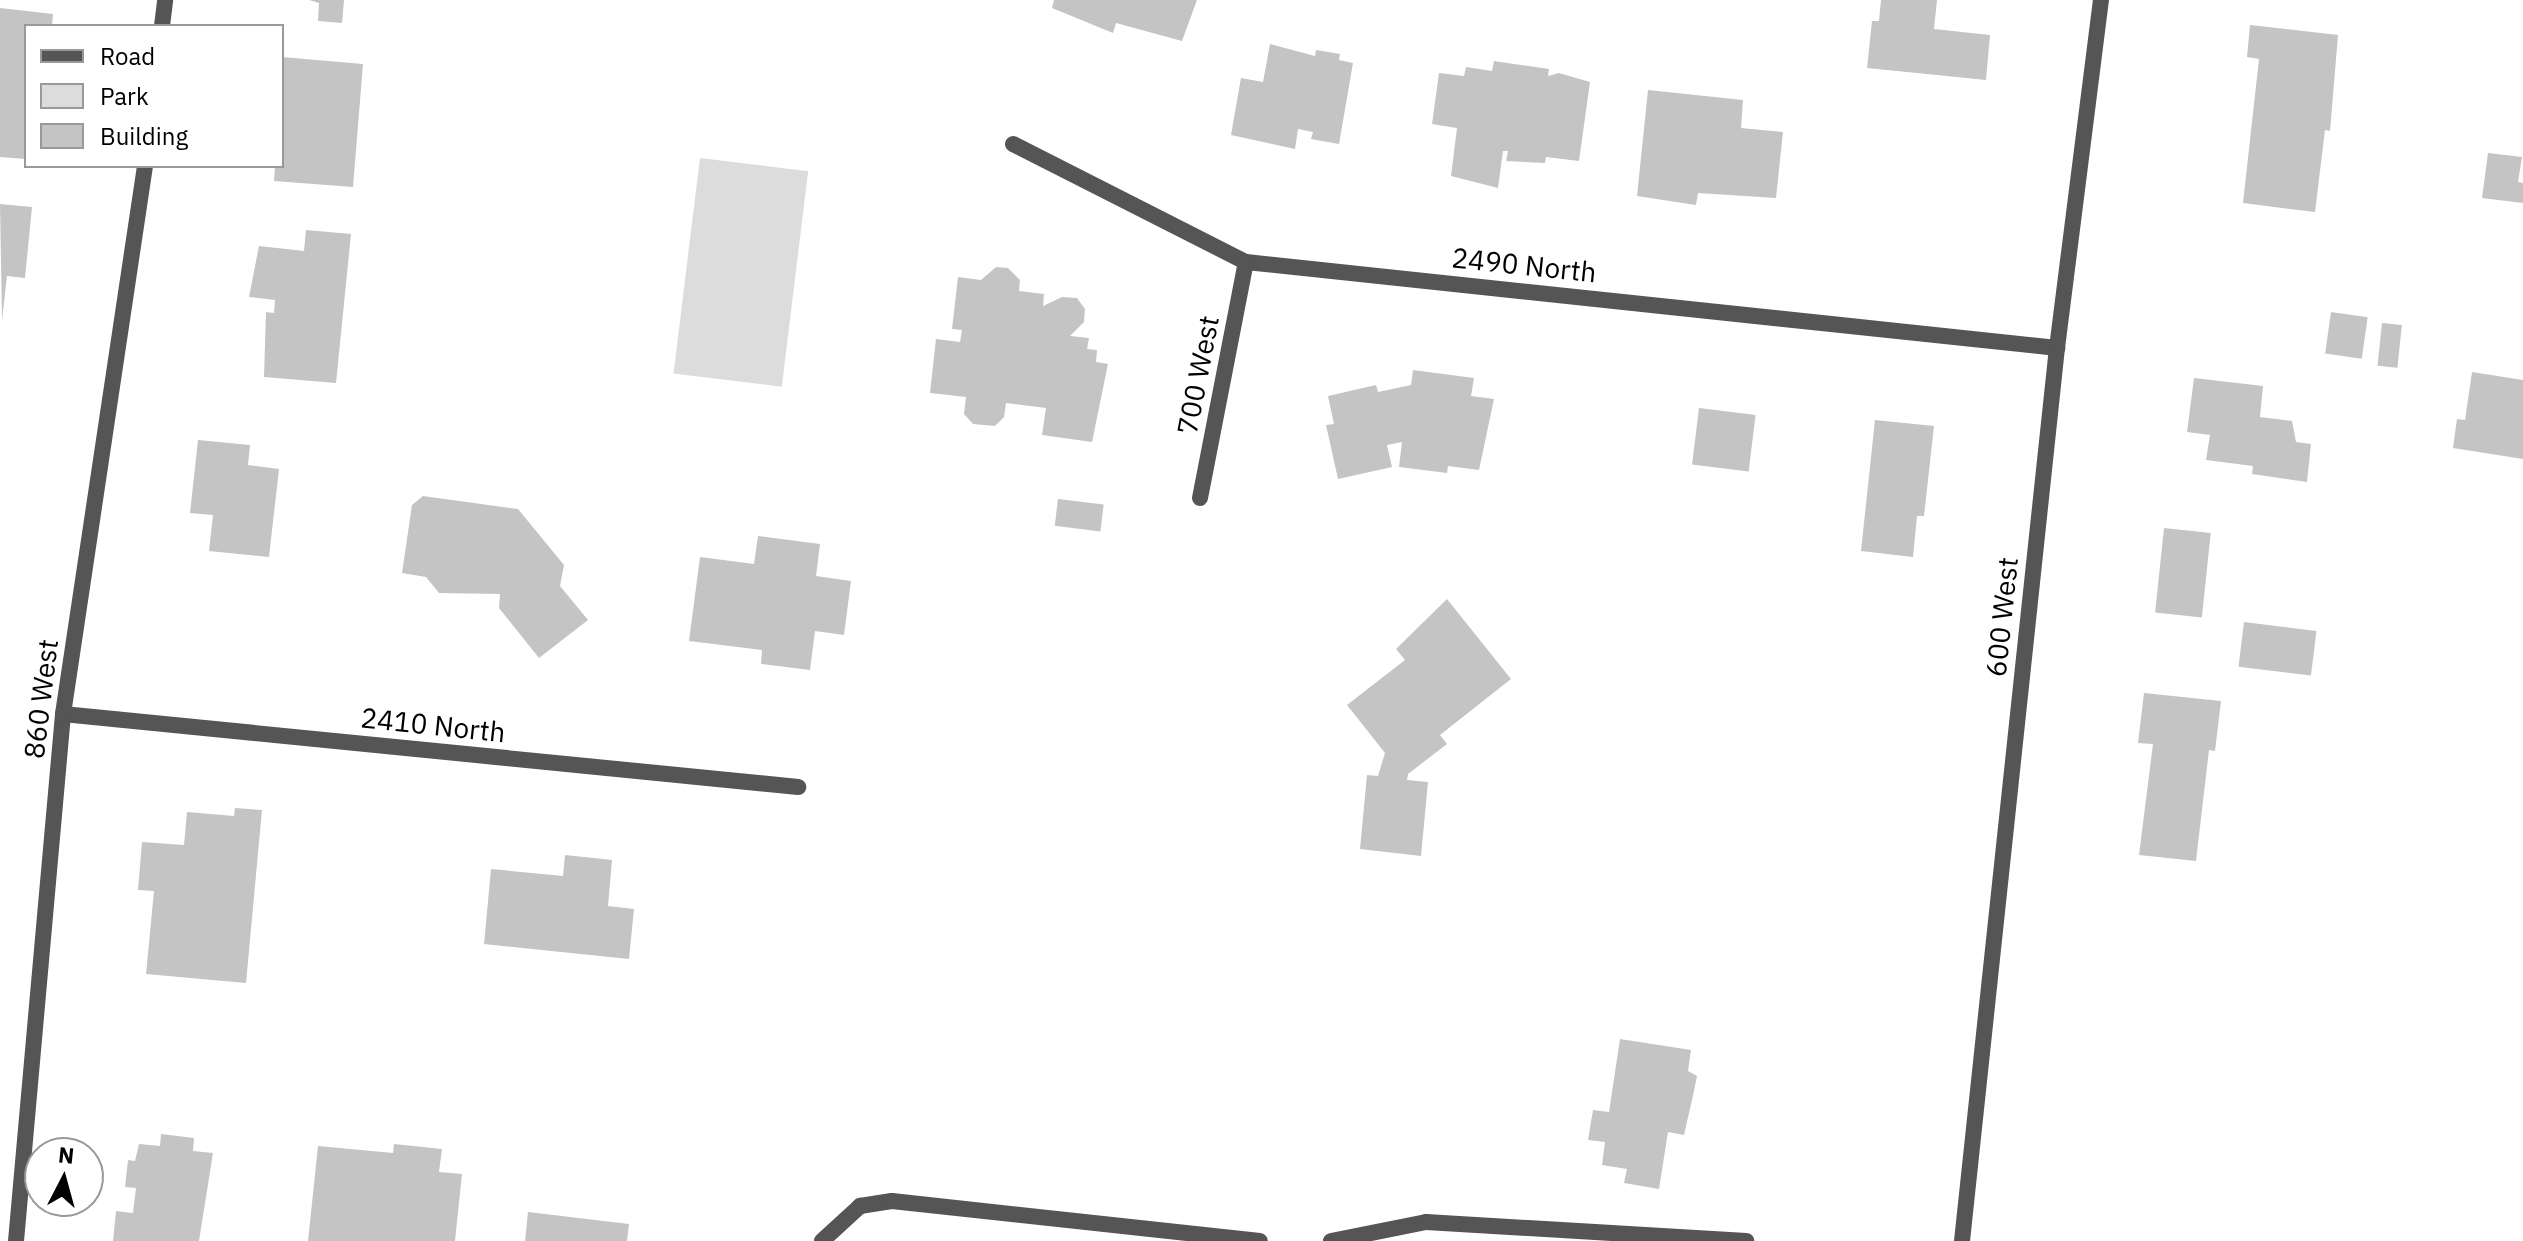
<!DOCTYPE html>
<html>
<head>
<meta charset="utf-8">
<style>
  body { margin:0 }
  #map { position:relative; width:2523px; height:1241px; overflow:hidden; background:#fff; font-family:"IBM Plex Sans",sans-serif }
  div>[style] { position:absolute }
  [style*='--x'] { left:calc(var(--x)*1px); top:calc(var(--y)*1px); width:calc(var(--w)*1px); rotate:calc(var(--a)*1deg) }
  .green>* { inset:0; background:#dcdcdc; transform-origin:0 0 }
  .building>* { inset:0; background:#c4c4c4; transform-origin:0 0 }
  .service>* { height:16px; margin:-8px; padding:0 8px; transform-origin:8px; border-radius:8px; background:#555 }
  .minor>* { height:16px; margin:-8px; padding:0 8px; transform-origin:8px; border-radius:8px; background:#555 }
  .tertiary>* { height:16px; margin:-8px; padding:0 8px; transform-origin:8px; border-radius:8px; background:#555 }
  span { translate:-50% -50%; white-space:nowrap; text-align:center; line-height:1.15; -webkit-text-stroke:7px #fff; paint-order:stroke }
  .street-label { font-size:28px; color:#000 }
  .legend { position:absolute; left:24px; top:24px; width:260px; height:144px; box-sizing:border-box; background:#fff; border:2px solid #999; margin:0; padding:10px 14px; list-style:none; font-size:24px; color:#000 }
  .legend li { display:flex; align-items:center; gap:16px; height:40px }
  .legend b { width:40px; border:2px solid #999 }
  .north { position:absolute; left:24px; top:1137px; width:80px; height:80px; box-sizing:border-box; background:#fff; border:2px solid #999; border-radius:50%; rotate:6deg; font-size:22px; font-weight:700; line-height:32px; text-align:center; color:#000 }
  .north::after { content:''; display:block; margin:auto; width:28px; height:36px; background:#000; clip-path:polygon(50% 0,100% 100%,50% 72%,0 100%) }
</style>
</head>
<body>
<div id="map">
  <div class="green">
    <div style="left:700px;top:158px;width:109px;height:217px;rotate:7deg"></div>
  </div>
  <div class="building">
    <div style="clip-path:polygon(309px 0,344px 0,342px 23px,318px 21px,319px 3px)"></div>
    <div style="clip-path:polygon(1054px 0,1197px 0,1182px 41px,1116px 23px,1113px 33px,1052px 8px)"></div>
    <div style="clip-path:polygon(1881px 0,1937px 0,1934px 29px,1990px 35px,1986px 80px,1867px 68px,1872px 21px,1879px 21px)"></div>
    <div style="clip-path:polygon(0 8px,53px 14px,52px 26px,26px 26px,26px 159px,0 157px)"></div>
    <div style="clip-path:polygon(2250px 25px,2338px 35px,2330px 131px,2325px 130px,2315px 212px,2243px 203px,2259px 59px,2247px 57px)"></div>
    <div style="clip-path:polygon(1270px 44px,1315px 56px,1316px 50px,1340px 54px,1339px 60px,1353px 63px,1339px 144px,1311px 139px,1313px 132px,1298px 129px,1295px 149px,1231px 135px,1241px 78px,1263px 82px)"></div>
    <div style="clip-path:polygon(282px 57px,363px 64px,353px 187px,274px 181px,275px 166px,282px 166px)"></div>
    <div style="clip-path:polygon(1494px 61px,1549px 69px,1548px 76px,1559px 73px,1590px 82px,1579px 161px,1546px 157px,1545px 163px,1506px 161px,1508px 151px,1503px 151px,1498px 188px,1451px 176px,1457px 128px,1432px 124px,1439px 73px,1464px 76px,1466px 67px,1492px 71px)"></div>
    <div style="clip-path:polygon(1648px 90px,1743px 100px,1741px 128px,1783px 132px,1776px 198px,1698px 193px,1696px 205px,1637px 196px)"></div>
    <div style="clip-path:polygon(2488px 153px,2522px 157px,2518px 182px,2523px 183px,2523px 203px,2482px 198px)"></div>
    <div style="clip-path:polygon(0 204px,32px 207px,25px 278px,7px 276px,2px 320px)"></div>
    <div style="clip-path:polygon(306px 230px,351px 234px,336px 383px,264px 377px,266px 312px,274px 313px,275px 300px,249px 297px,259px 246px,304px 251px)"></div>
    <div style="clip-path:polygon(996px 267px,1008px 268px,1020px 280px,1019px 291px,1044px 294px,1043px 306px,1062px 297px,1077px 298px,1085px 309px,1084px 322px,1070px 336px,1089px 338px,1087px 349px,1097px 350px,1096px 362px,1108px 364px,1092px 442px,1042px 435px,1046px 408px,1006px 403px,1004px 417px,995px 426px,973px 424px,964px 414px,966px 397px,930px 393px,936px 339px,960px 342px,962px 330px,952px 329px,958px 277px,981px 280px)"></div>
    <div style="left:2331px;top:312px;width:37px;height:42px;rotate:8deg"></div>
    <div style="left:2382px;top:323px;width:20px;height:43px;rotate:6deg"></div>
    <div style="clip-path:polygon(1413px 370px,1474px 378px,1471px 396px,1494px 399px,1479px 470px,1448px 466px,1447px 473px,1399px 467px,1402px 442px,1387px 445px,1392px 467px,1338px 479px,1326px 425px,1334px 424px,1328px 396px,1376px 385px,1378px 392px,1411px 385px)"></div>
    <div style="clip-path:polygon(2472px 372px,2523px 380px,2523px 459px,2453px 448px,2457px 419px,2465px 420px)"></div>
    <div style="clip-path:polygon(2194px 378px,2263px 386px,2260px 417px,2292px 421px,2296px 442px,2311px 444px,2307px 482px,2252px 474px,2253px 466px,2206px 460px,2210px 435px,2187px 432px)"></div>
    <div style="left:1699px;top:408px;width:57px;height:57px;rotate:7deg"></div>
    <div style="clip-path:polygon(1875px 420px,1934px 426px,1924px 516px,1917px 516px,1913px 557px,1861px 551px)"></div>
    <div style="clip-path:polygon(198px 440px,250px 445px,248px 465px,279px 469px,269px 557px,209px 551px,213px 515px,190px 513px)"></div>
    <div style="clip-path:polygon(423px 496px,518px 509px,564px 565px,560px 586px,588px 620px,539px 658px,499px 608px,500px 594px,439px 593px,426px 577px,402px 573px,412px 505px)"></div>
    <div style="left:1058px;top:499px;width:46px;height:27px;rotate:7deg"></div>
    <div style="left:2164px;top:528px;width:47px;height:85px;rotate:6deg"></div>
    <div style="clip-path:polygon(758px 536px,820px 544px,816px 576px,851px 581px,844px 635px,815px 631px,810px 670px,761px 664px,762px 650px,689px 641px,700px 557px,754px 564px)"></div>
    <div style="clip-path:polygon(1447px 599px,1511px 679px,1440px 735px,1447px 744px,1408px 774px,1407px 780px,1428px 782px,1421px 856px,1360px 849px,1367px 775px,1378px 776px,1385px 753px,1347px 705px,1405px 660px,1396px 649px)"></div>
    <div style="left:2244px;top:622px;width:73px;height:45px;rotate:7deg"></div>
    <div style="clip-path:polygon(2144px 693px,2221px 701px,2215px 751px,2209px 750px,2196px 861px,2139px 855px,2153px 744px,2138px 743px)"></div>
    <div style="clip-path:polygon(235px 808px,262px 810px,246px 983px,146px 974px,154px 891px,138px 890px,142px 842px,184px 845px,187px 812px,234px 816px)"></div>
    <div style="clip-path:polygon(565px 855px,612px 860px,608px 906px,634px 909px,629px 959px,484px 944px,491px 869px,563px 876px)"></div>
    <div style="clip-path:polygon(1620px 1039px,1691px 1050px,1688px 1071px,1697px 1076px,1694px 1091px,1684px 1135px,1668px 1132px,1659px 1189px,1624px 1183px,1627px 1169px,1602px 1165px,1605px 1142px,1588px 1140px,1593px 1110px,1609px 1112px)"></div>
    <div style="clip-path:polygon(161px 1134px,194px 1138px,193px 1151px,213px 1153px,199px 1241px,113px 1241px,116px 1211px,133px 1213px,136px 1188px,125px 1187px,128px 1160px,135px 1161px,139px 1144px,160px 1146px)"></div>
    <div style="clip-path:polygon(394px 1144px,442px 1149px,439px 1172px,462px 1174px,455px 1241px,308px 1241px,318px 1146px,393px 1153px)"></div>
    <div style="clip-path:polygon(528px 1212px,629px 1224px,627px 1241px,525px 1241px)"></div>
  </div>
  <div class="service">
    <div style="--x:822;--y:1241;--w:52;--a:-42.6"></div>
    <div style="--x:860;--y:1206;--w:32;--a:-9"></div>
    <div style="--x:892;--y:1201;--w:370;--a:6.2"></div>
    <div style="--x:1331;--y:1241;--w:97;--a:-11.3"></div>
    <div style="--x:1426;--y:1222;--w:321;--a:3.4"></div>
  </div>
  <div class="minor">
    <div style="--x:162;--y:26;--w:26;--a:-83"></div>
    <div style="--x:1013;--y:144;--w:261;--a:26.9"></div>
    <div style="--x:1246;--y:262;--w:816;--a:6.05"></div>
    <div style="--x:1200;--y:498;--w:240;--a:-79"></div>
    <div style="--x:63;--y:714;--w:739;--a:5.67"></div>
    <div style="--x:16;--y:1241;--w:529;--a:-84.9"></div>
    <div style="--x:63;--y:714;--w:554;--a:-81.49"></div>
  </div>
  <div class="tertiary">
    <div style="--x:1962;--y:1241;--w:898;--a:-83.93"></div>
    <div style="--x:2057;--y:348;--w:351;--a:-82.8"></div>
  </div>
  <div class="street-label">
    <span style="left:1524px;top:265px;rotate:6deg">2490 North</span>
    <span style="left:1198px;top:375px;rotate:-79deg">700 West</span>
    <span style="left:2002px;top:617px;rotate:-84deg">600 West</span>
    <span style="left:41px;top:699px;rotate:-83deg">860 West</span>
    <span style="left:433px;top:725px;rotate:6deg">2410 North</span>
  </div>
  <ul class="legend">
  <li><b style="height:10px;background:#555"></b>Road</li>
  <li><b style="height:22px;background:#dcdcdc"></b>Park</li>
  <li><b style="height:22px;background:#c4c4c4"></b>Building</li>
  </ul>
  <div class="north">N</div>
</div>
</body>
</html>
